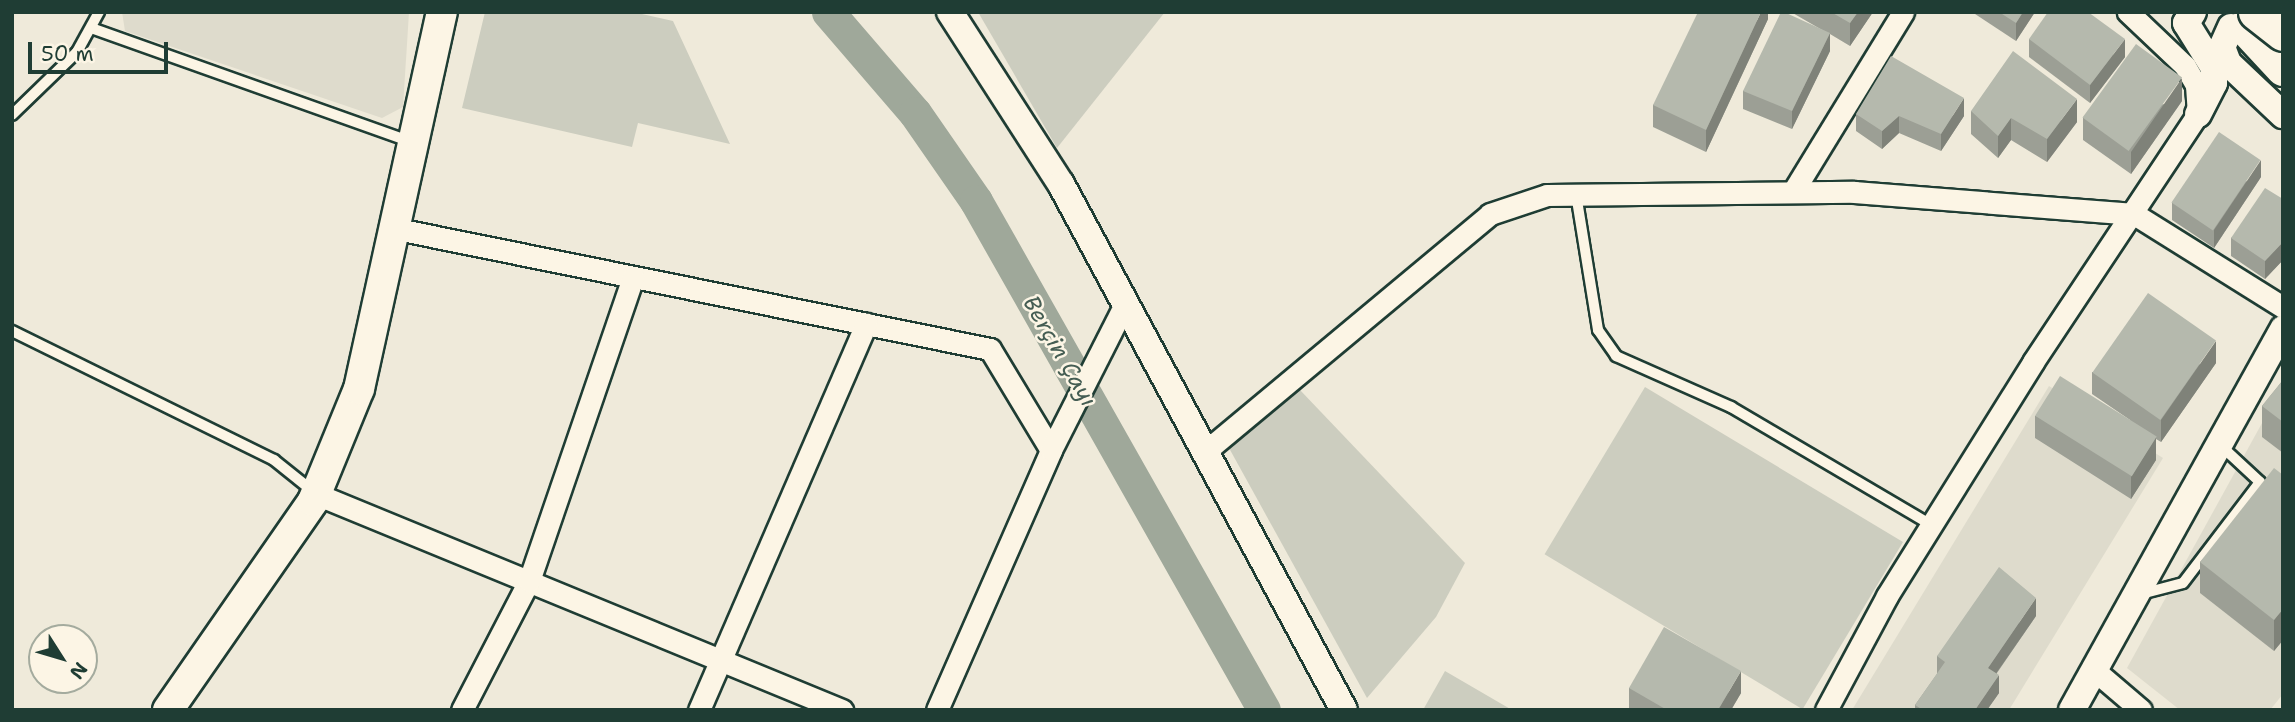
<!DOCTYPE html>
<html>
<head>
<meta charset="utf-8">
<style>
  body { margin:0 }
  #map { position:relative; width:2295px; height:722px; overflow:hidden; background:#efeada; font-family:"Shantell Sans",sans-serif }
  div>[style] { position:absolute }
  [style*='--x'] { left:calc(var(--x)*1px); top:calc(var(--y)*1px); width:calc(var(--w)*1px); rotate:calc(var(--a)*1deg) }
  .built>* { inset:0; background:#dedbcc }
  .green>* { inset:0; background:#cccdbf; transform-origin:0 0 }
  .river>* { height:33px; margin:-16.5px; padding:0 16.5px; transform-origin:16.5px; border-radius:16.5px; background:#9fa89a }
  .roads { filter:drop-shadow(2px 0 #1f3d34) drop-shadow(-2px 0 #1f3d34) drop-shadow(0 2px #1f3d34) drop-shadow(0 -2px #1f3d34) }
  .service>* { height:10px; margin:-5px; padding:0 5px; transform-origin:5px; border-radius:5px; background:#fcf5e5 }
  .minor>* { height:21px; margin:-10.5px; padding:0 10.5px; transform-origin:10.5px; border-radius:10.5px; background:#fcf5e5 }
  .tertiary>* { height:26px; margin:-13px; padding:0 13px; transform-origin:13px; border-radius:13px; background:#fcf5e5 }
  .secondary>* { height:30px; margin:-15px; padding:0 15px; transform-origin:15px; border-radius:15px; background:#fcf5e5 }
  .trunk>* { height:35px; margin:-17.5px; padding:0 17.5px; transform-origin:17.5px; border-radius:17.5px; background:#fcf5e5 }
  .bridges { filter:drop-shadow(2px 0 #1f3d34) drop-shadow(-2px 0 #1f3d34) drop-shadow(0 2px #1f3d34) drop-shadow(0 -2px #1f3d34) }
  .trunk-bridge>* { height:35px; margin:-17.5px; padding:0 17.5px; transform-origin:17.5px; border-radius:17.5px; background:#fcf5e5 }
  .wall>* { inset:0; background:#9c9f95 }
  .shaded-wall>* { inset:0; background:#7f8279 }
  .building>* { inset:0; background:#b5b9ad; transform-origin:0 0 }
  span { translate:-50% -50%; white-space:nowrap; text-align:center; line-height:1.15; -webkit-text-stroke:5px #fcf5e5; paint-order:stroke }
  .water-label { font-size:23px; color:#455d53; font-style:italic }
  .frame { position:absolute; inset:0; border:14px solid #1f3d34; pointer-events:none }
  .north { position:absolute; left:28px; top:624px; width:70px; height:70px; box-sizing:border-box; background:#fcf5e5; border:2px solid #a4ab9e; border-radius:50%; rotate:127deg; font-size:19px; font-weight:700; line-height:28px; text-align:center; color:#1f3d34 }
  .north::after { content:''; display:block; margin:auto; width:24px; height:32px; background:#1f3d34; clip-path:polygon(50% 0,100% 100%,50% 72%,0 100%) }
  .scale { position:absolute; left:28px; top:42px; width:140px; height:32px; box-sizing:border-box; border:4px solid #1f3d34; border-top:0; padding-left:9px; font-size:21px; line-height:24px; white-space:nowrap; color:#1f3d34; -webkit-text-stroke:5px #fcf5e5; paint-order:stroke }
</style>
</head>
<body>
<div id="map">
  <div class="built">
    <div style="clip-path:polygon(122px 12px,409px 12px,403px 107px,382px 118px,125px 31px)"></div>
    <div style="clip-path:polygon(2283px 385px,2283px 694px,2270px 710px,2180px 710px,2127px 668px)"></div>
    <div style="clip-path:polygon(2049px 386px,2163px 458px,2009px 710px,1852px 710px)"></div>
  </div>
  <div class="green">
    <div style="clip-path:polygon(485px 12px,633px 12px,673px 21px,730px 144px,638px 123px,632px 147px,462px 108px)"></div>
    <div style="clip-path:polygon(978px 12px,1165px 12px,1057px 148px)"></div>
    <div style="left:1645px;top:387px;width:301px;height:195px;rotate:31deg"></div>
    <div style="clip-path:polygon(1300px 390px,1465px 563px,1436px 617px,1367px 698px,1229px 448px)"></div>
    <div style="clip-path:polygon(1445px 671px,1512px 710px,1423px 710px)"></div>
  </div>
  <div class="river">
    <div style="--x:828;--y:12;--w:133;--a:49.3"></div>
    <div style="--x:915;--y:113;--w:107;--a:55.3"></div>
    <div style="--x:976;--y:201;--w:585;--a:60.5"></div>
  </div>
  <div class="roads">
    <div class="service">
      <div style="--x:94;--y:29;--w:337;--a:19.6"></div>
      <div style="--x:12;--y:115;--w:91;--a:-44.1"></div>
      <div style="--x:77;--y:52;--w:46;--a:-61.2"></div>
      <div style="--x:1576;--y:194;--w:138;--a:80.8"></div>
      <div style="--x:1598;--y:330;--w:32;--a:55"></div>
      <div style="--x:1616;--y:356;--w:126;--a:23.9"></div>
      <div style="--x:1731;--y:407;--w:232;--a:30.5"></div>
      <div style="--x:12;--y:331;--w:292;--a:26.2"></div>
      <div style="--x:274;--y:460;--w:51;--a:38.7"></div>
      <div style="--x:2141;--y:594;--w:43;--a:-14.7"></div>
      <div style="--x:2183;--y:583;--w:127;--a:-52.7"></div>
      <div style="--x:2260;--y:482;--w:56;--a:-137.2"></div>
    </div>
    <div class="minor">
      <div style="--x:1794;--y:190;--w:209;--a:-58.5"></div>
      <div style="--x:392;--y:228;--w:610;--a:11.44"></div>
      <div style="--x:990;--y:349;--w:118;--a:58.9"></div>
      <div style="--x:1207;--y:450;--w:368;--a:-39.8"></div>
      <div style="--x:1490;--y:214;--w:60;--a:-18.4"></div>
      <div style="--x:1547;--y:195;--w:307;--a:-0.6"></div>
      <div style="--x:1854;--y:192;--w:281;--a:4.5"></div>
      <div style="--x:2134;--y:214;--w:176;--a:32"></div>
      <div style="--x:316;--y:494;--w:569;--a:22.33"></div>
      <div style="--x:2093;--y:669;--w:63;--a:40.5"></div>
      <div style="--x:462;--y:710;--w:145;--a:-62.6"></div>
      <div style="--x:529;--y:581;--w:321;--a:-71.1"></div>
      <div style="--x:699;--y:710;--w:421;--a:-66.6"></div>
      <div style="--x:937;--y:710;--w:284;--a:-66.3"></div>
      <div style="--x:1051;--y:450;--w:166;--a:-63.1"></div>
      <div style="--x:1826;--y:710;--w:129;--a:-61.8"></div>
      <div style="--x:1887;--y:596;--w:276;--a:-58"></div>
      <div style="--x:2033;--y:362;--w:298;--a:-56.4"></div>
      <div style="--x:2198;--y:114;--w:29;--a:-94"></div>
      <div style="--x:2196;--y:85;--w:22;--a:-120"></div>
      <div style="--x:2185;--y:66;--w:79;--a:-136.5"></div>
    </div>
    <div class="tertiary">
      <div style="--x:950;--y:12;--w:205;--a:57.2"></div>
      <div style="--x:1061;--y:184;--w:597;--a:61.72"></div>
      <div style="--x:2193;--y:12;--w:13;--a:122"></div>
      <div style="--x:2186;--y:23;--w:53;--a:58.1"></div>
      <div style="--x:2214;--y:68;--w:15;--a:90"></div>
      <div style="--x:2214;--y:83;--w:35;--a:117"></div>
      <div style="--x:2231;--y:27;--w:22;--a:114"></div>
      <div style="--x:2222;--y:47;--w:17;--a:69"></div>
      <div style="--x:2228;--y:63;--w:76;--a:43.4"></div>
      <div style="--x:2072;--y:710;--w:436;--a:-61"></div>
    </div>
    <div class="secondary">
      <div style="--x:168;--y:710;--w:254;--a:-55.2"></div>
      <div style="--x:313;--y:501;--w:121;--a:-67.7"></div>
      <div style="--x:359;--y:389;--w:386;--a:-77.6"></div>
    </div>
    <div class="trunk">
      <div style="--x:2245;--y:27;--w:56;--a:47.2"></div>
    </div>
  </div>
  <div class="bridges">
    <div class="trunk-bridge">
      <div style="--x:2256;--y:12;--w:34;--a:38"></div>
    </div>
  </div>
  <div class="wall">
    <div style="clip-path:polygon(1768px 12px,1768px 19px,1706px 152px,1653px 127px,1653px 105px)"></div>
    <div style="clip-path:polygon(1791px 12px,1873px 12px,1850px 46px,1830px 34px,1830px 51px,1792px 129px,1743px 109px,1743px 91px,1822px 30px)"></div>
    <div style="clip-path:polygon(1972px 12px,2035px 12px,2016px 41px)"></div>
    <div style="clip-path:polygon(2029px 39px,2125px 57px,2090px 103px,2029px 57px)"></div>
    <div style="clip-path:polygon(2182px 101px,2131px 174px,2083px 140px,2083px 118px)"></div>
    <div style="clip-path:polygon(1971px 111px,2077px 122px,2047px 162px,2011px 140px,1998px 158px,1971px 134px)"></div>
    <div style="clip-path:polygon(1856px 114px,1964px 116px,1941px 151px,1899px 133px,1882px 149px,1856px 131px)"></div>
    <div style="clip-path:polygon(2261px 177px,2214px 248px,2172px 220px,2172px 203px)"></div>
    <div style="clip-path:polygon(2283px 199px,2283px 260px,2265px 279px,2231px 256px,2231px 238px)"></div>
    <div style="clip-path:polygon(2216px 363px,2161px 442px,2156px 439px,2156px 460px,2131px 499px,2035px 438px,2035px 416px,2130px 420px,2092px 394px,2092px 372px)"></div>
    <div style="clip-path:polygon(2283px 380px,2283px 453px,2262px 437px,2262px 406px)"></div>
    <div style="clip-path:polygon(2283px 475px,2283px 640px,2274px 651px,2200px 593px,2200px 562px)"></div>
    <div style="clip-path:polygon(2036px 616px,1997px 673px,1999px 693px,1987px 710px,1915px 710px,1915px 705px,1937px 674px,1937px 656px)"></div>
    <div style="clip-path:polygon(1629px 688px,1741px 693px,1731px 710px,1629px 710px)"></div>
  </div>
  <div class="shaded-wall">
    <div style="clip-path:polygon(1761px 12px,1768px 12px,1768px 19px,1706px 152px,1706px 130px)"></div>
    <div style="clip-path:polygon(1858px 12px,1873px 12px,1850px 46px,1850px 23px)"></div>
    <div style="clip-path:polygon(2023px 12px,2035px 12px,2016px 41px,2016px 23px)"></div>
    <div style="clip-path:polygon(1830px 33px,1830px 51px,1792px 129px,1792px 111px)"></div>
    <div style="clip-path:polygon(2125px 39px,2125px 57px,2090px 103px,2090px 85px)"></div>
    <div style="clip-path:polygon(2182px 78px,2182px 101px,2131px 174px,2131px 152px)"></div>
    <div style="clip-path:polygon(1964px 98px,1964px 116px,1941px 151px,1941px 134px)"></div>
    <div style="clip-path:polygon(2077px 99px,2077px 122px,2047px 162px,2047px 139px)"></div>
    <div style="clip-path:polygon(1899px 116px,1899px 133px,1882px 149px,1882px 131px)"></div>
    <div style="clip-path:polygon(2011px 118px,2011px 140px,1998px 158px,1998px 136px)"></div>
    <div style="clip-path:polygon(2261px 160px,2261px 177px,2214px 248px,2214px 230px)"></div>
    <div style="clip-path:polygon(2283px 242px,2283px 260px,2265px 279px,2265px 261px)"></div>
    <div style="clip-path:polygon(2216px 341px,2216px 363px,2161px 442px,2161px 420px)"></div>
    <div style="clip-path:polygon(2156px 437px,2156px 460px,2131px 499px,2131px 477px)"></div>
    <div style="clip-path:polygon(2036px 598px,2036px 616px,1988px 685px,1988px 668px)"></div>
    <div style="clip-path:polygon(2283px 609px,2283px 640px,2274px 651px,2274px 620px)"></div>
    <div style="clip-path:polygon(1741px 671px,1741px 693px,1731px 710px,1718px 710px)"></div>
    <div style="clip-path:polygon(1999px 675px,1999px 693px,1987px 710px,1975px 710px)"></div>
  </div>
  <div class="building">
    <div style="clip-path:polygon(1698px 12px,1761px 12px,1706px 130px,1653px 105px)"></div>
    <div style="clip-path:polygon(1781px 12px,1784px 12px,1830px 33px,1792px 111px,1743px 91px)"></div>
    <div style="clip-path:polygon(1831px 12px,1858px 12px,1850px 23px)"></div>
    <div style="clip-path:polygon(1999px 12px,2023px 12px,2016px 23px)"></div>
    <div style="clip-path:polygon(2048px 12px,2088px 12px,2125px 39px,2090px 85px,2029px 39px)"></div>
    <div style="left:2136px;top:44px;width:57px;height:91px;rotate:36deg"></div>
    <div style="clip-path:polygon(2013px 51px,2077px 99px,2047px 139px,2011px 118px,1998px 136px,1971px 111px)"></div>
    <div style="clip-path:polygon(1891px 56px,1964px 98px,1941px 134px,1899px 116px,1882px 131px,1856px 114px)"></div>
    <div style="left:2219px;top:132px;width:50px;height:85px;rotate:34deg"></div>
    <div style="clip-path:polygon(2265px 188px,2283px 199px,2283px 242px,2265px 261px,2231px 238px)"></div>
    <div style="left:2148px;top:293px;width:83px;height:97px;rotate:35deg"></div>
    <div style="left:2060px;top:376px;width:114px;height:47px;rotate:32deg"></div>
    <div style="clip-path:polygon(2283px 380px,2283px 422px,2262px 406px)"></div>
    <div style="clip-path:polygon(2274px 468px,2283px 475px,2283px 609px,2274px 620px,2200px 562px)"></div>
    <div style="clip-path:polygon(1999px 567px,2036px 598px,1988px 668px,1999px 675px,1975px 710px,1923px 710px,1915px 705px,1945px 662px,1937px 656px)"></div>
    <div style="clip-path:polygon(1664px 627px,1741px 671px,1718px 710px,1667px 710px,1629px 688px)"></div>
  </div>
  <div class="water-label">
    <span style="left:1060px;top:351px;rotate:60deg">Berçin Çayı</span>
  </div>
  <div class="frame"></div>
  <div class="north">N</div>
  <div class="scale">50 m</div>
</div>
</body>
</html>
